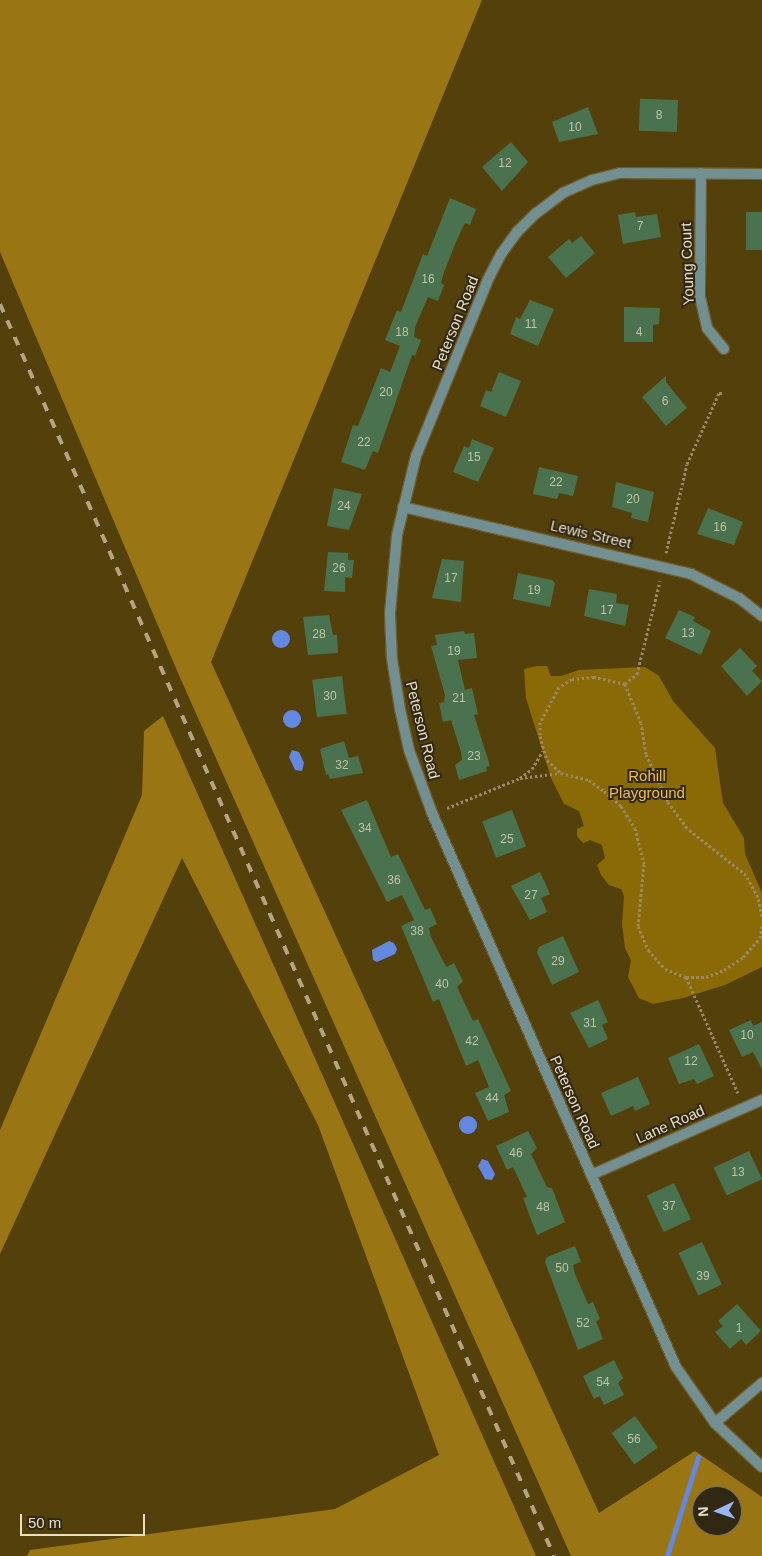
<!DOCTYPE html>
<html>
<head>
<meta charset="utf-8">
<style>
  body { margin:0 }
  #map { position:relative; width:762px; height:1556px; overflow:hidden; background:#54400a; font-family:Helvetica,sans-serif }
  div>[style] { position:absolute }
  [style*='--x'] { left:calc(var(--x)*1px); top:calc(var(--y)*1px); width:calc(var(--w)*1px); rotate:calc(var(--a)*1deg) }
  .green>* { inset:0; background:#8a6907 }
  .forest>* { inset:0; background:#997514 }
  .water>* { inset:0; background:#6388e2 }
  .round { border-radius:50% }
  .stream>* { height:5px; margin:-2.5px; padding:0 2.5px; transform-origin:2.5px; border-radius:2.5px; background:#6388e2 }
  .building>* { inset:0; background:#4b724e; transform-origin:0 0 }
  .path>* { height:3px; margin-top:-1.5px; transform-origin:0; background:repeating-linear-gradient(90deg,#9a8961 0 2.5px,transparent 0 5px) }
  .roads { filter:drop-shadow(1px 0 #6f5c2c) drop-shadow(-1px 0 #6f5c2c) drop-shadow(0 1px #6f5c2c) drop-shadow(0 -1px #6f5c2c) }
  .minor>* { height:10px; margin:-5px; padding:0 5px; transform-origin:5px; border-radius:5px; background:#728f92 }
  .rail>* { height:4px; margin-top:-2px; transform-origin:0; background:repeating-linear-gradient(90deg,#b4a582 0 9px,transparent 0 18px) }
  span { translate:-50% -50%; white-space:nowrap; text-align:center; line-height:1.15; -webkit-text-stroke:4px #312814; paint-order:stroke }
  .number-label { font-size:12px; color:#c2c3a7 }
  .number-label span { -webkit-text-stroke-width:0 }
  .street-label { font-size:15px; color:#eadec5 }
  .park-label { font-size:15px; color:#ecbe4e }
  .north { position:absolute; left:692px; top:1486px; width:50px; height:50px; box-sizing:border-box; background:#312814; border:1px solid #7b715b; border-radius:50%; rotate:267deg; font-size:14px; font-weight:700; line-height:20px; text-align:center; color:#eadec5 }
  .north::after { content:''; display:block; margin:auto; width:18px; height:22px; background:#97b6fd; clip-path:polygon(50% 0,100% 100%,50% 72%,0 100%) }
  .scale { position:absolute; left:20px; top:1514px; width:125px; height:22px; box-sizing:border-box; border:2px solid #eadec5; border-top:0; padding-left:6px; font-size:15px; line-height:18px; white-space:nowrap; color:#eadec5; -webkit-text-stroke:4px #312814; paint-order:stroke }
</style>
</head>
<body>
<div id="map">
  <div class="green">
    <div style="clip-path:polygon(537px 666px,547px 666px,551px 676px,561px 676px,579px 670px,645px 667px,659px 676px,673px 701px,715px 748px,723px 803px,744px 838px,745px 854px,762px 893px,762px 967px,725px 985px,683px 998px,653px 1004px,639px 998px,628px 977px,631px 960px,625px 948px,622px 924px,624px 896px,621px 889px,609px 885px,601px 875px,597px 865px,605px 858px,602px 845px,590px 840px,583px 843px,577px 836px,577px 829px,584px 826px,579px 811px,564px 804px,551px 778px,526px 698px,524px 669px)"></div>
  </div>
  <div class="forest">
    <div style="clip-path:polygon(evenodd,0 0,482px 0,211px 662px,599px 1513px,695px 1451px,762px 1497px,762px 1556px,571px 1556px,178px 673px,0 252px,0 0,702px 1496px,732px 1496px,732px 1526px,702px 1526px,702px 1496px)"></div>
    <div style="clip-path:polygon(163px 716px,536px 1556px,537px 1556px,27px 1556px,30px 1550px,335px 1509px,439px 1455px,318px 1125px,182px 858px,0 1254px,0 1130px,142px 795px,144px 731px)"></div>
  </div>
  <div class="water">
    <div class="round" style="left:272px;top:630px;width:18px;height:18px"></div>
    <div class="round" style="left:283px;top:710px;width:18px;height:18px"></div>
    <div style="clip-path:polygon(292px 750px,299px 752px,304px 763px,302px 771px,295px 770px,289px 757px)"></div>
    <div style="clip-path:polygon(389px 941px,394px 943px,397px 949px,395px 954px,377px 962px,373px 960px,372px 950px)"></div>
    <div class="round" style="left:459px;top:1116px;width:18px;height:18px"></div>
    <div style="clip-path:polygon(482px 1159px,488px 1161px,495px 1174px,492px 1180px,485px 1179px,478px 1166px)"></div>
  </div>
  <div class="stream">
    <div style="--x:667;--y:1556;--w:104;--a:-72.6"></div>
  </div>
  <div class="building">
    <div style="left:678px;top:100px;width:32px;height:38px;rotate:92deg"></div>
    <div style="clip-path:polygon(588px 107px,598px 134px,559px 142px,552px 122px)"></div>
    <div style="clip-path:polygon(511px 142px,528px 162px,502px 191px,482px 167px)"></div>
    <div style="clip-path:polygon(450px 198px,476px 209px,470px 225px,465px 223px,456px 242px,444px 272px,441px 283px,444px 285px,438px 301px,428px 297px,415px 327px,414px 337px,421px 340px,415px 356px,412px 355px,378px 453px,373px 451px,365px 470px,341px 462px,353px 425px,358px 426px,381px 368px,390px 372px,400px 346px,385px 340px,397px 310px,401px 312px,423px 254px,427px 256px)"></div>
    <div style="clip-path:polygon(635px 212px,636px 217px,657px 214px,661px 237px,623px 244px,618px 215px)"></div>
    <div style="left:746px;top:212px;width:16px;height:38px"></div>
    <div style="clip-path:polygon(581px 236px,595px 253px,566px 278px,548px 257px,569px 239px,572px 243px)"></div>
    <div style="clip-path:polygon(530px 300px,554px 309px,538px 346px,510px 334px,516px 317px,520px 319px)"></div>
    <div style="clip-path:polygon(624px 307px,660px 308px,659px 324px,653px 325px,653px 342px,624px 342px)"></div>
    <div style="clip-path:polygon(499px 372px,521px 381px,506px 417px,480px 406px,486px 390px,491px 392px)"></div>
    <div style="clip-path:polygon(666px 376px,666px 382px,687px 408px,666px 426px,642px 397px)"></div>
    <div style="clip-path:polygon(472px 439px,494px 448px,478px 482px,453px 472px,464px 446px,469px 448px)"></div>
    <div style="clip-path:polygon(539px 467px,578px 476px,573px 496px,559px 493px,557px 499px,533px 494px)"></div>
    <div style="clip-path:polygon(616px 482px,654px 492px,648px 522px,631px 518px,632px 513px,612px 507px)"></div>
    <div style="clip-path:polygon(334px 488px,362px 494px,349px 530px,327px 526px)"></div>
    <div style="clip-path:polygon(708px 508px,743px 522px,734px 545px,697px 534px)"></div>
    <div style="clip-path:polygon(328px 552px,348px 553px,348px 560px,354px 560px,352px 578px,345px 577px,345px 592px,324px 591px)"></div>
    <div style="clip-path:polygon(442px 559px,464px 561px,461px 602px,432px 598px)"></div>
    <div style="clip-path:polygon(518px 573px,552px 580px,555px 583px,550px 607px,513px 599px)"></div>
    <div style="clip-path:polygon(589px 589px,617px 594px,616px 603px,629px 605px,625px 626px,584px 616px)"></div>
    <div style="clip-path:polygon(679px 610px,695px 617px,693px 621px,711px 631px,701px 655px,665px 638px)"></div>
    <div style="clip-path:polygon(329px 615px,333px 635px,337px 635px,338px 653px,308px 655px,303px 617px)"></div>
    <div style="clip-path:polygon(464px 631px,465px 634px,474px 633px,477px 658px,458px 660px,465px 690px,472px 688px,478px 714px,474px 715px,490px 766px,486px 767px,487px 771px,459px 780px,455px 765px,462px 760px,461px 752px,451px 720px,443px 722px,439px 703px,444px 702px,445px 695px,431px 646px,437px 645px,435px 635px)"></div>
    <div style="clip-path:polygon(740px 648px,757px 666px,752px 671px,762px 681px,747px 696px,721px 666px)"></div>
    <div style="left:342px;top:676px;width:38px;height:30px;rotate:83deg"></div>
    <div style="clip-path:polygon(344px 741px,349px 758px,358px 756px,363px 773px,330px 779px,328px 774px,326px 775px,320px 749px)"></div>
    <div style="clip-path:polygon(367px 800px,391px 857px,398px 854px,425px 910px,430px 908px,437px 924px,429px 928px,431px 937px,446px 967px,454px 963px,463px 981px,457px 987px,473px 1021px,478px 1019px,511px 1091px,504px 1095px,509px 1112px,488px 1121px,475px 1093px,489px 1087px,478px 1060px,466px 1066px,439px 999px,433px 1002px,401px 926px,414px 920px,402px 895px,387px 902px,341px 810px)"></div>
    <div style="left:512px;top:810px;width:39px;height:32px;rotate:69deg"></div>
    <div style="clip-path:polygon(540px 872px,550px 894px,541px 898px,547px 912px,530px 920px,511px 886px)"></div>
    <div style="clip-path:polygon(563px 936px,579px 972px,552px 985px,537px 952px,539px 947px)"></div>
    <div style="clip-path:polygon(598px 1000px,608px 1022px,602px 1025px,608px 1039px,589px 1048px,570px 1013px)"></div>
    <div style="clip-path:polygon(751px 1020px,753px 1026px,762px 1022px,762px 1069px,753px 1052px,742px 1057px,729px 1030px)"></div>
    <div style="clip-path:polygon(699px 1044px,714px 1076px,697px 1084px,694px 1079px,679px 1084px,668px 1058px)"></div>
    <div style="clip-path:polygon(638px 1077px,650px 1104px,635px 1111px,633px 1106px,611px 1116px,601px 1093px)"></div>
    <div style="clip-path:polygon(528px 1131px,537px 1148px,531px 1154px,547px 1187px,552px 1188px,565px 1222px,537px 1235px,523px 1198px,527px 1197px,513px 1167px,507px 1170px,496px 1146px)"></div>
    <div style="left:749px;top:1151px;width:31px;height:39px;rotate:65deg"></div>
    <div style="left:674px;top:1183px;width:40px;height:30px;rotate:65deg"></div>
    <div style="left:702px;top:1242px;width:47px;height:26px;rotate:65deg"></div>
    <div style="clip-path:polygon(575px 1246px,581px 1262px,573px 1265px,575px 1274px,588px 1304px,593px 1302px,600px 1319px,596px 1321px,603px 1339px,578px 1350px,545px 1262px,547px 1257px)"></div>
    <div style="clip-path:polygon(737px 1304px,761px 1331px,746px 1345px,741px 1339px,730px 1349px,715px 1332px,723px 1326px,718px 1321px)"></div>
    <div style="clip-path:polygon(614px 1360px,623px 1378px,618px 1383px,624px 1395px,604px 1405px,600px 1396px,594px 1399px,583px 1376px)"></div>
    <div style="left:635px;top:1416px;width:39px;height:29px;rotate:54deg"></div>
  </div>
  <div class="path">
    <div style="--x:666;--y:553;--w:91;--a:-76.7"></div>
    <div style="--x:687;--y:464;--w:78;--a:-65.7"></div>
    <div style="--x:719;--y:393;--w:5;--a:0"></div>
    <div style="--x:625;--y:684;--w:16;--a:-40"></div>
    <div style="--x:637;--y:674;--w:96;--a:-76.1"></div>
    <div style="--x:520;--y:778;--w:15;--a:-37"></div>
    <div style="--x:532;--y:769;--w:21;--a:-59"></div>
    <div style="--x:447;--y:808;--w:79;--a:-22.3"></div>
    <div style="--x:520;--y:778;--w:41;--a:-7"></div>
    <div style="--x:762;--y:916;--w:19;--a:-102"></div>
    <div style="--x:758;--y:897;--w:25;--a:-119"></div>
    <div style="--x:746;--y:875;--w:75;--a:-141.5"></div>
    <div style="--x:687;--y:828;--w:32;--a:-126"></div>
    <div style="--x:668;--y:802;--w:53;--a:-114.6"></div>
    <div style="--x:646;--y:754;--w:31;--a:-99"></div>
    <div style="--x:641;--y:723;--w:42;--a:-112.3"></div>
    <div style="--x:625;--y:684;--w:32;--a:-167"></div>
    <div style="--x:594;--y:677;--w:22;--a:175"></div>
    <div style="--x:572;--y:679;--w:15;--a:148"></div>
    <div style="--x:559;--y:687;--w:40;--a:118"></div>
    <div style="--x:540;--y:722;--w:14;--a:90"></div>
    <div style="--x:540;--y:736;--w:25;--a:74"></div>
    <div style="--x:547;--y:760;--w:19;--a:43"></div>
    <div style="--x:561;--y:773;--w:29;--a:14"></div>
    <div style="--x:589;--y:780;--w:19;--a:36"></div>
    <div style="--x:604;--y:791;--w:23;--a:41"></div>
    <div style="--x:621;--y:806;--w:26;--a:58"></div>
    <div style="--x:635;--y:828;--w:37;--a:76"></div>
    <div style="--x:644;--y:864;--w:62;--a:95.5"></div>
    <div style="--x:638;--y:926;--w:26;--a:67"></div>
    <div style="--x:648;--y:950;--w:25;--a:48"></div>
    <div style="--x:665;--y:969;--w:22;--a:21"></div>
    <div style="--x:686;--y:977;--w:20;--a:0"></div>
    <div style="--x:706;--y:977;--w:19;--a:-21"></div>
    <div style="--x:724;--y:970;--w:23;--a:-34"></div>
    <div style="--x:743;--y:957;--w:25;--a:-48"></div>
    <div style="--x:760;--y:938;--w:12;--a:-81"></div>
    <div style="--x:686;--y:977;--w:127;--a:65.9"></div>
  </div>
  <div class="roads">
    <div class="minor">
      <div style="--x:701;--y:173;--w:124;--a:90.5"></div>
      <div style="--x:700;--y:297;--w:32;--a:77"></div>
      <div style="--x:707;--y:328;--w:27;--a:51"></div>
      <div style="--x:762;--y:174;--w:142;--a:-179.6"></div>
      <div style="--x:620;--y:173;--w:29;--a:166"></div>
      <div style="--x:592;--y:180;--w:32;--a:156"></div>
      <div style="--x:563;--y:193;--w:34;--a:143"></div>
      <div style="--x:536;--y:213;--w:27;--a:135"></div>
      <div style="--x:517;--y:232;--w:27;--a:126"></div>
      <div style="--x:501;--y:254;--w:31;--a:117"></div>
      <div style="--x:487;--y:282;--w:188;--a:112.2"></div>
      <div style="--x:416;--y:456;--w:81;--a:103.5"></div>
      <div style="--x:397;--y:535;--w:79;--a:95.1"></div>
      <div style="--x:390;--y:614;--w:45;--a:87.5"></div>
      <div style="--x:392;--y:659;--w:51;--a:80.9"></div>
      <div style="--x:400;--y:709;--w:42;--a:77.6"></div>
      <div style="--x:409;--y:750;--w:67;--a:69.9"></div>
      <div style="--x:432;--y:813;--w:605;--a:66.23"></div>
      <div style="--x:676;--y:1367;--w:68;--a:55.1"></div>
      <div style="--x:715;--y:1423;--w:64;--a:43.1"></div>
      <div style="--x:403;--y:507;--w:296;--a:13.1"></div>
      <div style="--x:691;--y:574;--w:54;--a:26.6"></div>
      <div style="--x:739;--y:598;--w:29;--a:38"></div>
      <div style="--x:591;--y:1175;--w:187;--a:-23.7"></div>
      <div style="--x:715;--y:1423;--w:62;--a:-40.4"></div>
    </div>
  </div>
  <div class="rail">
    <div style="--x:0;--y:304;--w:1369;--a:66.13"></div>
  </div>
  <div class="number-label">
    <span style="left:659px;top:116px">8</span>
    <span style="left:575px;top:128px">10</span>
    <span style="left:505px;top:164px">12</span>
    <span style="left:640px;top:227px">7</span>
    <span style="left:428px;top:280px">16</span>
    <span style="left:531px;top:325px">11</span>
    <span style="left:402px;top:333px">18</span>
    <span style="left:639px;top:333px">4</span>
    <span style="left:386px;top:393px">20</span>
    <span style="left:665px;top:402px">6</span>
    <span style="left:364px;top:443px">22</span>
    <span style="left:474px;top:458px">15</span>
    <span style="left:556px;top:483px">22</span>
    <span style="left:633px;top:500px">20</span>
    <span style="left:344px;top:507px">24</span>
    <span style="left:720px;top:528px">16</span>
    <span style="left:339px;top:569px">26</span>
    <span style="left:451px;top:579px">17</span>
    <span style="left:534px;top:591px">19</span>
    <span style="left:607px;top:611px">17</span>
    <span style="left:688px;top:634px">13</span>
    <span style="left:319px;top:635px">28</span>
    <span style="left:454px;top:652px">19</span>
    <span style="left:330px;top:697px">30</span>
    <span style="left:459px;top:699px">21</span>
    <span style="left:474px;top:757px">23</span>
    <span style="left:342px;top:766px">32</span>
    <span style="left:365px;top:829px">34</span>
    <span style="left:507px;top:840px">25</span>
    <span style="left:394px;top:881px">36</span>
    <span style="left:531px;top:896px">27</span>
    <span style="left:417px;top:932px">38</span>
    <span style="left:558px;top:962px">29</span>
    <span style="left:442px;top:985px">40</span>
    <span style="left:590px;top:1024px">31</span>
    <span style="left:747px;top:1036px">10</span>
    <span style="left:472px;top:1042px">42</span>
    <span style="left:691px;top:1062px">12</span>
    <span style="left:492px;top:1099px">44</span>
    <span style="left:516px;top:1154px">46</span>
    <span style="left:738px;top:1173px">13</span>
    <span style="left:669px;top:1207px">37</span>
    <span style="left:543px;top:1208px">48</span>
    <span style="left:562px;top:1269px">50</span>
    <span style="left:703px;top:1277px">39</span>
    <span style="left:583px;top:1324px">52</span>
    <span style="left:739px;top:1329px">1</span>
    <span style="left:603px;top:1383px">54</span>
    <span style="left:634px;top:1440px">56</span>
  </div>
  <div class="street-label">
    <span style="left:687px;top:264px;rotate:-92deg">Young Court</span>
    <span style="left:455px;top:323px;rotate:-68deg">Peterson Road</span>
    <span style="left:591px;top:534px;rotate:13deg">Lewis Street</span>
    <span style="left:423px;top:730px;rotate:76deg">Peterson Road</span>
    <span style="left:575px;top:1102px;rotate:66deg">Peterson Road</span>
    <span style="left:670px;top:1124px;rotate:-24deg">Lane Road</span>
  </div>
  <div class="park-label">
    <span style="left:647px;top:784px">Rohill<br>Playground</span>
  </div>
  <div class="north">N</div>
  <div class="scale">50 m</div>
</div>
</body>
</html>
